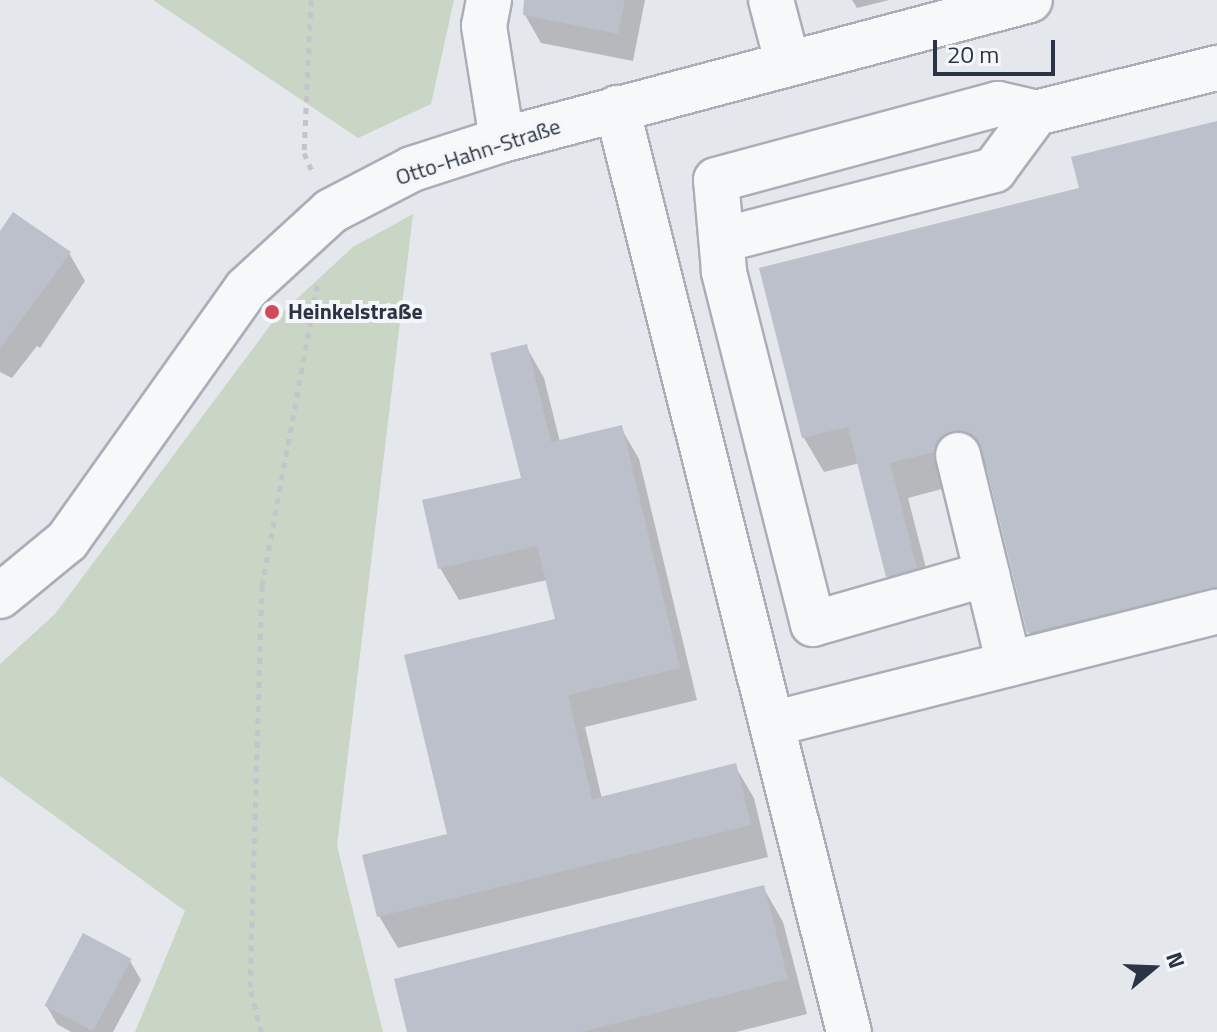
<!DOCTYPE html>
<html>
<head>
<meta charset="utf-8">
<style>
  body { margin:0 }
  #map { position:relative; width:1217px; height:1032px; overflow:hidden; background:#e4e7ec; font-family:"Titillium Web",sans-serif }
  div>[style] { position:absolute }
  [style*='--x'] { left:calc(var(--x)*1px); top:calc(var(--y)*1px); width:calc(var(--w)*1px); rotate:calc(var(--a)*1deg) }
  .green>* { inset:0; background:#c9d6c5 }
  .shadow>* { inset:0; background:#0003 }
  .building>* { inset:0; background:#bbc0ca; transform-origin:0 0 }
  .path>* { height:5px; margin-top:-2.5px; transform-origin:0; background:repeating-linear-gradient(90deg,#c2c5cb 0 6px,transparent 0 12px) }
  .roads { filter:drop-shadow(2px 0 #a9aeb7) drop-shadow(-2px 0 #a9aeb7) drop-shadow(0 2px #a9aeb7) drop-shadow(0 -2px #a9aeb7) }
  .minor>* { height:44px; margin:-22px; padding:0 22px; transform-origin:22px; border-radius:22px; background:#f7f8fa }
  .dots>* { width:22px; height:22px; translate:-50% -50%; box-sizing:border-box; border:4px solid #f4f6f9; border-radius:50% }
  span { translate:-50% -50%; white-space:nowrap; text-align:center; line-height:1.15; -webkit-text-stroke:8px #f4f6f9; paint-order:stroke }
  .street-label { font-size:22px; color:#2b3445 }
  .poi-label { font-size:22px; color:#2b3445; font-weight:700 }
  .left { translate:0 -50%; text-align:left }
  .north { position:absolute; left:1113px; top:928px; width:80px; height:80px; -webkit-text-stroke:6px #f4f6f9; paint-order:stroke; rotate:71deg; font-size:22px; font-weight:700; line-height:32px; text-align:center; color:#2b3445 }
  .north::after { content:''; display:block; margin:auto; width:28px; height:36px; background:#2b3445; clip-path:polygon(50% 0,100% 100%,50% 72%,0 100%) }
  .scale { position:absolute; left:933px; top:40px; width:122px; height:36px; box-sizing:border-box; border:4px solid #2b3445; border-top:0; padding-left:10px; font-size:24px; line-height:28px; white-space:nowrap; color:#2b3445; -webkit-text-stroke:6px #f4f6f9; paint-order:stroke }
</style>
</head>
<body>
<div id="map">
  <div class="green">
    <div style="clip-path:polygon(153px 0,454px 0,431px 104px,358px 138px)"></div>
    <div style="clip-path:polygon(413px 214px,337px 846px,383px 1032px,135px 1032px,185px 911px,0 776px,0 664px,55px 614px,275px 319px,353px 247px)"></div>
  </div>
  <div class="shadow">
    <div style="clip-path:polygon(528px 0,645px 0,633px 61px,541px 43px,525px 15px)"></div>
    <div style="clip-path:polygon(852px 0,889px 0,857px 8px)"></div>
    <div style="clip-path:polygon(1217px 123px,1217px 625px,1049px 667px,1029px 633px,987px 469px,972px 465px,953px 486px,908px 498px,935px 603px,908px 611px,888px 576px,860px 463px,824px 472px,804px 438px,762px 270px,1081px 190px)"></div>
    <div style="clip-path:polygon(0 235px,69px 253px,85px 281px,40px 348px,37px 346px,12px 378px,0 372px)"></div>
    <div style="clip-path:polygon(526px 346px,544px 378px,560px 442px,621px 428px,639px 459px,697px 700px,585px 727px,602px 799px,735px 766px,754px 798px,768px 857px,398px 948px,379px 916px,450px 836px,557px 621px,547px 580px,459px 600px,440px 568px,523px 479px)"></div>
    <div style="clip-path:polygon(763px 887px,783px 922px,807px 1014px,736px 1032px,409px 1032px)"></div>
    <div style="clip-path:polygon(130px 961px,141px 980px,113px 1032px,71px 1032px,57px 1024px,46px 1005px)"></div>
  </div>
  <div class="building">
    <div style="clip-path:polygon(524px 0,625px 0,618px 34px,523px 15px)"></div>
    <div style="clip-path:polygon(1217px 121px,1217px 587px,1027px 633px,982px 449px,964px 431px,941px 436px,934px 452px,890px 463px,917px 568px,886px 577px,848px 427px,802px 438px,759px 268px,1079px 188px,1071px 157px)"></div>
    <div style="clip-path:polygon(13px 212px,71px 252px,0 349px,0 231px)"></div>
    <div style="clip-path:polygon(527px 344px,551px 442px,622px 425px,680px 668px,568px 695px,592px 799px,736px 763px,751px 825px,377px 917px,362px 855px,447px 834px,404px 655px,555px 619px,537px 546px,438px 569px,422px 500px,521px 478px,490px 353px)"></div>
    <div style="clip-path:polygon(764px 885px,788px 979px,582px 1032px,407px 1032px,394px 979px)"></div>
    <div style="left:83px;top:933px;width:55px;height:82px;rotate:28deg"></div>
  </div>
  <div class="path">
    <div style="--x:311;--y:0;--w:153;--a:92.6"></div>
    <div style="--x:304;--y:153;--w:22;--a:66"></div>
    <div style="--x:261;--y:1032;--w:46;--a:-103.7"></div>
    <div style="--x:250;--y:987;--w:401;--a:-88.3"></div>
    <div style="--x:262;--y:586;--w:310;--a:-79.6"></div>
  </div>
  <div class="roads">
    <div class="minor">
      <div style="--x:489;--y:0;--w:26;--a:101"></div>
      <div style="--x:484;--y:26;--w:115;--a:81"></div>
      <div style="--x:771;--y:0;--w:63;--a:75.3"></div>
      <div style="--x:617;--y:108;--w:953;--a:75.91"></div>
      <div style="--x:722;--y:240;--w:281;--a:-14.4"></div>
      <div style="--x:994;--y:170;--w:71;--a:-53.6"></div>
      <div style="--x:958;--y:455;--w:215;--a:76.3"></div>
      <div style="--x:987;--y:574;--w:181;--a:164"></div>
      <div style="--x:813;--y:624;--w:364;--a:-104.2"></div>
      <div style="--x:724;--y:271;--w:91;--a:-95"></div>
      <div style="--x:716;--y:180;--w:292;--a:-15.1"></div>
      <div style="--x:998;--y:104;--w:39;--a:13"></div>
      <div style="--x:1036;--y:113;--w:187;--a:-14"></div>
      <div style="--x:0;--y:596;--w:87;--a:-39.4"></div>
      <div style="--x:67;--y:541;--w:309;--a:-54.6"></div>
      <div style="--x:246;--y:289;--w:115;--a:-42.5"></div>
      <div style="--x:331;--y:211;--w:91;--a:-27.4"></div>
      <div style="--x:412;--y:169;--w:95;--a:-17.9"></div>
      <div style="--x:502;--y:140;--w:546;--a:-14.85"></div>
      <div style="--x:772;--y:724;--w:459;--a:-14.2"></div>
    </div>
  </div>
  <div class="dots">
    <div style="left:272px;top:312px;background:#d1495b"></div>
  </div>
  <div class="street-label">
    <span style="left:478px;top:152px;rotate:-18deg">Otto-Hahn-Straße</span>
  </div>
  <div class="poi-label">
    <span class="left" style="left:288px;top:312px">Heinkelstraße</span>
  </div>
  <div class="north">N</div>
  <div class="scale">20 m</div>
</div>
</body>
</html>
